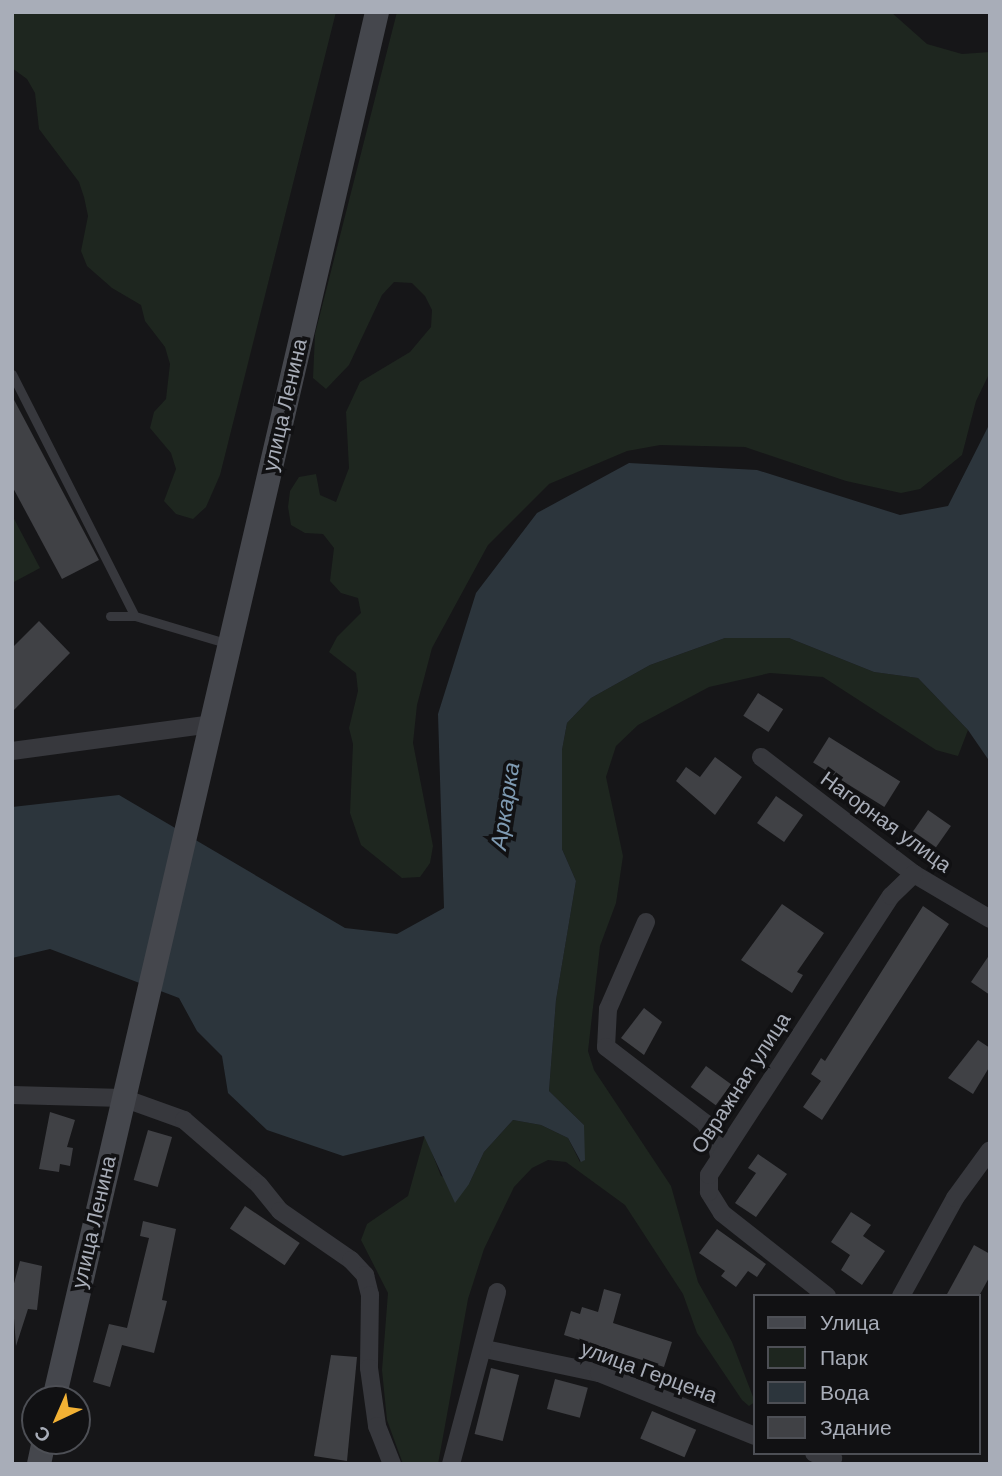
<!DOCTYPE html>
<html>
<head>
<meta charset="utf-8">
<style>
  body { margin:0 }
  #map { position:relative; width:1002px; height:1476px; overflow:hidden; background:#161618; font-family:"DM Sans",sans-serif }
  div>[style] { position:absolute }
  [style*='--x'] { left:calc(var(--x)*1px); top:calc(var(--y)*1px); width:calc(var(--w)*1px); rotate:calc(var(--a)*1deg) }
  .green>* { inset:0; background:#1e261f }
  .water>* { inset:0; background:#2c353c }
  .building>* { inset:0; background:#404145; transform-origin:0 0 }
  .service>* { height:9px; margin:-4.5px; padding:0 4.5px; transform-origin:4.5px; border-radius:4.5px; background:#37383d }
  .minor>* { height:18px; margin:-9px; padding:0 9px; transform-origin:9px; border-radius:9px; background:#37383d }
  .secondary>* { height:24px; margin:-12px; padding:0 12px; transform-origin:12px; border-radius:12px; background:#45474d }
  span { translate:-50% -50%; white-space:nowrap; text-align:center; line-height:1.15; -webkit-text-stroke:7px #111113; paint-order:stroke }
  .street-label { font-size:21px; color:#a8adb8 }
  .water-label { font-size:23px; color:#7f9bb3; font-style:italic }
  .frame { position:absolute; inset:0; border:14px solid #a8adb8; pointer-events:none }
  .legend { position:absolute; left:753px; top:1294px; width:228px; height:161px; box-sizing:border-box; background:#111113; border:2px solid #4d4f55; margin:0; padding:9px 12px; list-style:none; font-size:21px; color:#a8adb8 }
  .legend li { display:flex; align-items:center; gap:14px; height:35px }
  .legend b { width:35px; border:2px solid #4d4f55 }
  .north { position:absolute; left:21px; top:1385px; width:70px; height:70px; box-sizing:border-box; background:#111113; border:2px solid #4d4f55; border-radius:50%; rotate:224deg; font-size:19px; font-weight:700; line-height:28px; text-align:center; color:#a8adb8 }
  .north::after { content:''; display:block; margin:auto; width:24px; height:32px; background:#f2b134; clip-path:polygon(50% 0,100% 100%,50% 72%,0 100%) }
</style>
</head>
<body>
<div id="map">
  <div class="green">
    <div style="clip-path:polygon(12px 12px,336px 12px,220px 475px,206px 507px,193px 519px,176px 514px,164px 501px,176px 469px,171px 453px,150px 428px,154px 412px,166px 399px,170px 364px,165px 347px,145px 321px,141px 305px,112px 288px,87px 266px,81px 251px,88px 216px,84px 197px,79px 182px,39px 129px,35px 93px,27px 79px,12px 68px)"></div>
    <div style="clip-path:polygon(397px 12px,891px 12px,927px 44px,962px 54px,990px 52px,990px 372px,976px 401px,962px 455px,920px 489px,901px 493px,846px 481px,745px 447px,660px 445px,627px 451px,549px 484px,488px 545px,432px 648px,417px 705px,413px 743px,433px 846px,430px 863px,420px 877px,402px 878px,361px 845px,350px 813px,353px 744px,349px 728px,358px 691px,356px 673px,329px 652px,337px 637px,361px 613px,358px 598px,341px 593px,330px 581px,334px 548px,323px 534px,305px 533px,291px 525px,288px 507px,290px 491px,299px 477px,316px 474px,320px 495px,336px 502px,349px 468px,346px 412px,360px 382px,410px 352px,431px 327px,432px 310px,425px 296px,412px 283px,394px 282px,382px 295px,349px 365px,326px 389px,313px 378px,315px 334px)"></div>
    <div style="clip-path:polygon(12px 515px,40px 568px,12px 583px)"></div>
    <div style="clip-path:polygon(725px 638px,789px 638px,874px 672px,918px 678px,968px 730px,958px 756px,936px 750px,823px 677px,770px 673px,709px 687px,638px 725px,616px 746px,606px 777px,623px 856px,616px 903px,600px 946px,588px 1051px,594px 1070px,671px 1186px,698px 1282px,732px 1342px,755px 1402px,749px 1406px,742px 1400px,697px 1333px,683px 1294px,625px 1205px,566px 1162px,548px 1160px,532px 1168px,514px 1187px,484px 1249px,468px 1299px,438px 1464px,403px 1464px,387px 1420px,382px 1370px,388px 1293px,361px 1240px,367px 1224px,408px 1196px,425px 1135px,441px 1176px,469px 1184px,484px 1152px,513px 1120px,541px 1125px,568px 1138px,580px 1162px,584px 1125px,549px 1091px,556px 1000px,576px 881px,562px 849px,562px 750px,567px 723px,591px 698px,650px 665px)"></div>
  </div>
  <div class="water">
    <div style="clip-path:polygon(990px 423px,990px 762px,968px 730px,918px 678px,874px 672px,789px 638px,725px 638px,650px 665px,591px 698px,567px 723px,562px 750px,562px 849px,576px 881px,556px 1000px,549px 1091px,584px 1125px,585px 1160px,581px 1162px,568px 1138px,541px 1125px,513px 1120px,484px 1152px,469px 1184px,455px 1203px,424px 1136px,343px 1156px,267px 1130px,228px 1093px,222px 1056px,197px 1031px,179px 998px,50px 949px,12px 958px,12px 807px,119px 795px,345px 928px,397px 934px,444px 908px,438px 714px,476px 593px,537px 513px,629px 463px,757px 470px,900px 515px,948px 506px)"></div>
  </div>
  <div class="building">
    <div style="clip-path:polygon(12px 396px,99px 560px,62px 579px,12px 486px)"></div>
    <div style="clip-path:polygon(39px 621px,70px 653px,12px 712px,12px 648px)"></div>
    <div style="left:758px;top:693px;width:30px;height:27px;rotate:33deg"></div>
    <div style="left:829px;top:737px;width:84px;height:30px;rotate:32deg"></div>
    <div style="clip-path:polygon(715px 757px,742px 777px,715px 815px,676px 781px,686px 767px,700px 777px)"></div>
    <div style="left:776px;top:796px;width:33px;height:33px;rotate:35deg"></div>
    <div style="left:928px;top:810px;width:28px;height:26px;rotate:35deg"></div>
    <div style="clip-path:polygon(782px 904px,824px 933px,797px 972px,803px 975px,792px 993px,741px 960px)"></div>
    <div style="clip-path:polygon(923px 906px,949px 924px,822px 1120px,803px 1107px,821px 1081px,811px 1074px,821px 1058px,825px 1061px)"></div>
    <div style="clip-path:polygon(990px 954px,990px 995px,971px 982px)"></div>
    <div style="clip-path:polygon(644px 1008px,662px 1022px,644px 1055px,621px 1038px)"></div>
    <div style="clip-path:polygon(978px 1040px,990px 1048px,990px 1066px,973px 1094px,948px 1078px)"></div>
    <div style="left:706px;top:1066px;width:31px;height:26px;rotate:36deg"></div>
    <div style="clip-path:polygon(50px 1112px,75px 1120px,67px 1147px,73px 1148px,70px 1166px,60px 1164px,59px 1172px,39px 1169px)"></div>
    <div style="left:148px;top:1130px;width:25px;height:52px;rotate:16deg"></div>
    <div style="clip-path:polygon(758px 1154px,787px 1174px,756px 1217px,735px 1203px,756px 1173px,748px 1168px)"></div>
    <div style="left:245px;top:1206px;width:66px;height:27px;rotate:34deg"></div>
    <div style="clip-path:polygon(851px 1212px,871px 1225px,863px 1236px,885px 1251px,862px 1285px,841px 1270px,850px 1255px,831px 1242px)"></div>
    <div style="clip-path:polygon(143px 1221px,176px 1229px,162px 1300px,167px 1301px,154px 1353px,122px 1345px,110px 1387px,93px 1382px,109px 1324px,127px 1328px,149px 1238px,140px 1236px)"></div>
    <div style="clip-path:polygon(717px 1229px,766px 1264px,757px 1277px,748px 1271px,736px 1287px,721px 1276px,725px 1271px,699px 1253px)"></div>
    <div style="clip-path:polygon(974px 1245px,990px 1254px,990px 1276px,979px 1296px,946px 1296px)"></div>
    <div style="clip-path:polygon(20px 1261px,42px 1266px,37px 1310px,28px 1309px,16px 1346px,12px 1291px)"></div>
    <div style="clip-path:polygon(604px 1289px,621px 1294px,613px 1323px,672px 1342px,664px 1367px,564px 1335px,571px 1311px,580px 1314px,582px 1307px,598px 1312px)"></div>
    <div style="clip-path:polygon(331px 1355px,357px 1357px,347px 1461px,314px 1456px)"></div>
    <div style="left:491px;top:1368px;width:29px;height:68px;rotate:14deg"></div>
    <div style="left:555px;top:1379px;width:34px;height:31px;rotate:15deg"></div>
    <div style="left:652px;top:1411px;width:48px;height:30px;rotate:23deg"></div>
  </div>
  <div class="service">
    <div style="--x:12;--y:374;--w:271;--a:63.1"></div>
    <div style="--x:135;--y:616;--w:98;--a:16.6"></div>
    <div style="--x:110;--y:616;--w:25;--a:0"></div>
  </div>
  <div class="minor">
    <div style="--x:12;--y:751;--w:201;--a:-7.7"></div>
    <div style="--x:761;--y:757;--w:193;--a:37.4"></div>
    <div style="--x:914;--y:874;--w:88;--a:30.6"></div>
    <div style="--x:646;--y:922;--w:95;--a:113.6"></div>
    <div style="--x:608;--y:1009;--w:38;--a:93"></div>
    <div style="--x:606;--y:1047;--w:125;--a:37.5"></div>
    <div style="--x:705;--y:1123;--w:21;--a:59"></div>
    <div style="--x:716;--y:1141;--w:16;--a:79"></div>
    <div style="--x:12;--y:1095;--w:111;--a:1.5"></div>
    <div style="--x:123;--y:1098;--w:65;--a:19.8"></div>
    <div style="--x:184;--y:1120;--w:99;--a:40.9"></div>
    <div style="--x:259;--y:1185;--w:33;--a:51"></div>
    <div style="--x:280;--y:1211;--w:86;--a:34.6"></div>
    <div style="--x:351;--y:1260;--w:21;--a:47"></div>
    <div style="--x:365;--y:1275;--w:21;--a:76"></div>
    <div style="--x:370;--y:1295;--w:73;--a:90.8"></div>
    <div style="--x:369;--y:1368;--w:59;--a:82.1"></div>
    <div style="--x:377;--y:1426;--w:41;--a:68.5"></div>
    <div style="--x:827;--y:1296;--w:134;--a:-141.7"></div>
    <div style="--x:722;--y:1213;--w:25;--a:-122"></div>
    <div style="--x:709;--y:1192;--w:17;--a:-90"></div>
    <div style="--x:709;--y:1175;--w:333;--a:-56.9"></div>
    <div style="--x:891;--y:896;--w:32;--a:-44"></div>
    <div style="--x:901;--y:1296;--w:112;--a:-61.1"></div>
    <div style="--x:955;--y:1198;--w:59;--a:-53.9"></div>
    <div style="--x:485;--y:1349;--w:116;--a:11.9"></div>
    <div style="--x:599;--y:1373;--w:168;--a:22"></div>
    <div style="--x:814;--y:1453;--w:20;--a:15"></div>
    <div style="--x:451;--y:1464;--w:178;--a:-75"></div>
  </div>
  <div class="secondary">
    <div style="--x:54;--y:1399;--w:1424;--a:-76.89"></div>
    <div style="--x:39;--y:1464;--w:24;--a:-78"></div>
  </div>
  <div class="street-label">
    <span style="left:285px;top:405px;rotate:-77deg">улица Ленина</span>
    <span style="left:886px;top:822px;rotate:36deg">Нагорная улица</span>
    <span style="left:741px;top:1083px;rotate:-57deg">Овражная улица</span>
    <span style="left:94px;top:1222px;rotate:-77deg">улица Ленина</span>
    <span style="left:649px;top:1372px;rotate:20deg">улица Герцена</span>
  </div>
  <div class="water-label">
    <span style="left:505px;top:806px;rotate:-81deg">Аркарка</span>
  </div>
  <div class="frame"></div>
  <ul class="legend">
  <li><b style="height:9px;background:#45474d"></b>Улица</li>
  <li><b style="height:19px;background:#1e261f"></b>Парк</li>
  <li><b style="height:19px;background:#2c353c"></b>Вода</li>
  <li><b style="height:19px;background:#404145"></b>Здание</li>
  </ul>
  <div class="north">С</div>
</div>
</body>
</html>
